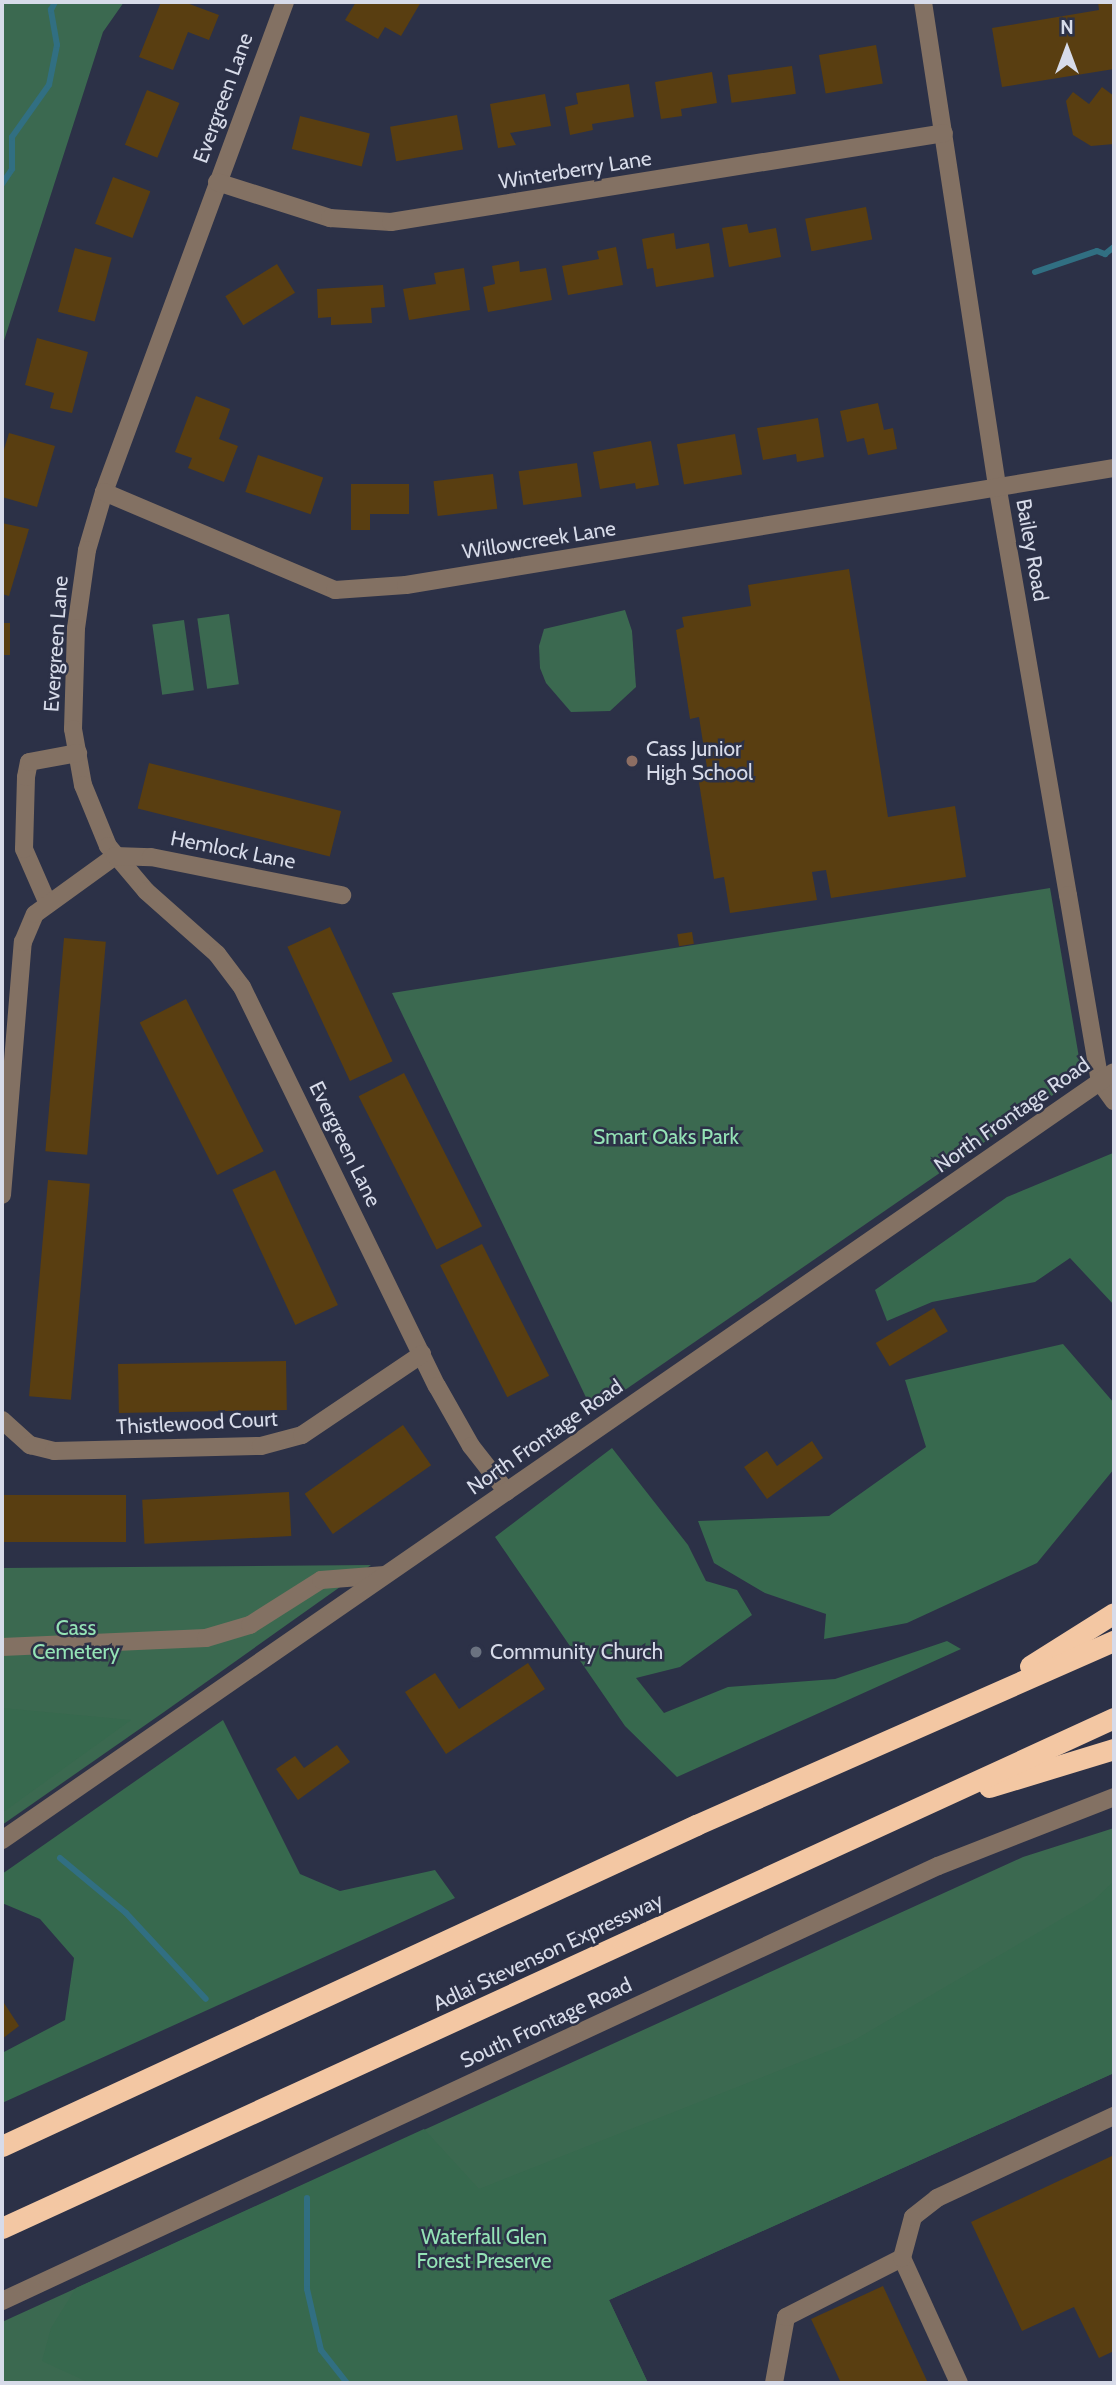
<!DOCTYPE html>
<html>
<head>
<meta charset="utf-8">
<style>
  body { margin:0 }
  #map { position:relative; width:1116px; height:2385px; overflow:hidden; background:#2c3147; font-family:Cabin,sans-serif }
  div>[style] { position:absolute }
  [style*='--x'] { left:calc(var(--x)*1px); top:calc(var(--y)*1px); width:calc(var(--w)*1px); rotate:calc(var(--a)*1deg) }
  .green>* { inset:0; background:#3b6950; transform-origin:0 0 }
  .forest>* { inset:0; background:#37694e }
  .stream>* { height:6px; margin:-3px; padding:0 3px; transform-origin:3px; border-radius:3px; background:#316f82 }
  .building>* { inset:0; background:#593e11; transform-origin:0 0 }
  .minor>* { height:18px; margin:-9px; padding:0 9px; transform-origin:9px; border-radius:9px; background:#837163 }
  .highway>* { height:21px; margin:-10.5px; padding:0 10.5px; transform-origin:10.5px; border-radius:10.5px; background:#f3c7a3 }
  .dots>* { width:19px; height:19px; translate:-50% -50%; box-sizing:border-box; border:4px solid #2c3147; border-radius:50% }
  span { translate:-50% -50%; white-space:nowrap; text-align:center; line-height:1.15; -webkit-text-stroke:5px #2c3147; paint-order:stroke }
  .street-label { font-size:21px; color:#d7dbe9 }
  .poi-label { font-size:21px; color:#d7dbe9 }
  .left { translate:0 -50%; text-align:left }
  .park-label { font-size:21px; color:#94e3b6 }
  .frame { position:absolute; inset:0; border:4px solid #d7dbe9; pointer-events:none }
  .north { position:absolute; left:1032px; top:14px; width:70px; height:70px; -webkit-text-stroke:5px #2c3147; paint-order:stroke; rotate:0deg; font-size:19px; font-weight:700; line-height:28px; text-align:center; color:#d7dbe9 }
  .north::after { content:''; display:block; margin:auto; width:24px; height:32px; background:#d7dbe9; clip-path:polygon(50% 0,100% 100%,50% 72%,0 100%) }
</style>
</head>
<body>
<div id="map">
  <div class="green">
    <div style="clip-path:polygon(2px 2px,124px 2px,103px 32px,2px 347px)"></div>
    <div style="clip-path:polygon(625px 610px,632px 631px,636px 687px,610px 711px,571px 712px,546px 683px,540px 668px,539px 646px,544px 629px)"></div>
    <div style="left:229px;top:614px;width:71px;height:32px;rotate:82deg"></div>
    <div style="left:184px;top:620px;width:71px;height:32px;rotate:82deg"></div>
    <div style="clip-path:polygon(1050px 888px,1082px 1075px,593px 1412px,392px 993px)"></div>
    <div style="clip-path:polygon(371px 1565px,164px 1712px,2px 1825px,2px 1568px)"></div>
    <div style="clip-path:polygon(1114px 1828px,1114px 2073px,609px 2300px,648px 2383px,2px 2383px,2px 2322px,1023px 1857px)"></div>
  </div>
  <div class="forest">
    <div style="clip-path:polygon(1113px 1153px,1114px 1305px,1070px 1258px,1035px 1282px,932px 1302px,887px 1321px,875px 1290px,1007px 1197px)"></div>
    <div style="clip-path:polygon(1063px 1344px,1114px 1403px,1114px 1469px,1037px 1563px,907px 1623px,824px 1639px,826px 1614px,765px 1593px,714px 1563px,698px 1521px,829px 1516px,926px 1447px,905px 1380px)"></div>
    <div style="clip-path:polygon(612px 1448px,688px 1545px,706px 1581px,737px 1590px,752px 1615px,680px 1667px,636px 1678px,664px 1713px,728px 1687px,835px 1679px,947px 1641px,961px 1649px,677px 1777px,625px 1726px,495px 1537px)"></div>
    <div style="clip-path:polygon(2px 1708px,131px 1720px,2px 1813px)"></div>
    <div style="clip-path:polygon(223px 1720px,300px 1874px,340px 1891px,435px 1870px,455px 1898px,2px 2103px,2px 2053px,65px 2020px,74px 1958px,40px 1919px,2px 1903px,2px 1874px)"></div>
    <div style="clip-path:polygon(1114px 1881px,1114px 2073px,609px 2300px,648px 2383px,90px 2383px,42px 2361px,51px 2328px,76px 2288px,424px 2129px,479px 2189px,851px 2042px,1094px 1900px)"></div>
  </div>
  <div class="stream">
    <div style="--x:2;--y:184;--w:18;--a:-56"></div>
    <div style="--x:12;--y:169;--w:32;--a:-90"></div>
    <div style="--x:12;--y:137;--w:64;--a:-54.6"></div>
    <div style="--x:49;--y:85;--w:41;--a:-78.7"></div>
    <div style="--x:57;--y:45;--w:36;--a:-100"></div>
    <div style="--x:51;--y:10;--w:9;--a:-63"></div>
    <div style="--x:1035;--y:272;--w:65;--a:-18.7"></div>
    <div style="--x:1097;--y:251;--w:9;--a:21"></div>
    <div style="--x:1105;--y:254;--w:11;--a:-38"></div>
    <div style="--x:60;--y:1858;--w:86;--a:39.8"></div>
    <div style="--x:126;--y:1913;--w:117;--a:47.1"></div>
    <div style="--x:307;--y:2198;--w:91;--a:90"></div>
    <div style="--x:307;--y:2289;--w:63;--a:77.1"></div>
    <div style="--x:321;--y:2350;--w:42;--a:51.8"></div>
  </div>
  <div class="building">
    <div style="clip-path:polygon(161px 2px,184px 2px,219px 15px,209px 40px,188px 32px,173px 70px,139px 57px)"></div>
    <div style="clip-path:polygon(356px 2px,421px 2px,401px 36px,385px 27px,378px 39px,345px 20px)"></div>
    <div style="clip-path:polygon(1098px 2px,1114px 2px,1114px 69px,1002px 87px,992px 28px,1099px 10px)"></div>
    <div style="left:876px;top:45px;width:39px;height:58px;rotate:80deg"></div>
    <div style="left:792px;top:66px;width:28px;height:65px;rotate:82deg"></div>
    <div style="clip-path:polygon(712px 72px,717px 103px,681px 109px,682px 116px,661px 119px,655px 82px)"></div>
    <div style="clip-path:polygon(629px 84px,634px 117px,592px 124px,593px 130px,570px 135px,565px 107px,578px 104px,576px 93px)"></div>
    <div style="clip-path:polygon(1102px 87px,1114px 96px,1114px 144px,1091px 146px,1073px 135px,1066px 101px,1073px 92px,1089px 104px)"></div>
    <div style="left:147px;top:90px;width:35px;height:59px;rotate:22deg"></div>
    <div style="clip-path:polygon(545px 94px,551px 126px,510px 133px,516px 145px,498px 148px,490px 104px)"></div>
    <div style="left:457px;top:115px;width:35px;height:68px;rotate:80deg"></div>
    <div style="left:300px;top:116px;width:72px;height:34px;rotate:14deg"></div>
    <div style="left:113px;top:177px;width:40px;height:50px;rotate:21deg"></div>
    <div style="left:866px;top:207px;width:33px;height:62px;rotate:79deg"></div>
    <div style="clip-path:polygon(747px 224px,749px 233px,776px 228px,781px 257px,729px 267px,722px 228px)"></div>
    <div style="clip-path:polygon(674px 233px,676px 249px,709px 243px,714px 277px,656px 287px,653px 268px,647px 269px,642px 239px)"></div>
    <div style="clip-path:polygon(616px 247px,623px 285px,568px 295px,562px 266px,599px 259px,597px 251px)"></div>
    <div style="left:75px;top:248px;width:38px;height:66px;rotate:15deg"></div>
    <div style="clip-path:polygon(519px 261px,520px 272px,546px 268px,552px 300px,488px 312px,483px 287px,495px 284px,492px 266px)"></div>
    <div style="left:277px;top:264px;width:34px;height:61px;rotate:58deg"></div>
    <div style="clip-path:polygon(464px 268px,470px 310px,409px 320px,403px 289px,436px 284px,434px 273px)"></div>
    <div style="clip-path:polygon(383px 285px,385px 307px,371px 308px,372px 323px,331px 325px,331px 317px,318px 318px,317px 289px)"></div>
    <div style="clip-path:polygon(37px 338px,88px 352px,72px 413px,50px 408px,54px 393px,25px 385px)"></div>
    <div style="clip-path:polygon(196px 396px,230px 409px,219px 439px,238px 446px,224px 482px,188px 468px,192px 458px,175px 452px)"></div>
    <div style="clip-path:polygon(878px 403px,884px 430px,893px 428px,897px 449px,868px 455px,864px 438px,847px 442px,840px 411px)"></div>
    <div style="clip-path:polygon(818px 418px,824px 457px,797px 462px,796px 454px,763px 460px,757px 428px)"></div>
    <div style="clip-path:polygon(9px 433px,55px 446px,37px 507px,2px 497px,2px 456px)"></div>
    <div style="left:735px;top:434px;width:41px;height:59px;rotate:80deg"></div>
    <div style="clip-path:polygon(651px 441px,659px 485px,636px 489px,635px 483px,600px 489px,593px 452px)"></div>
    <div style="left:258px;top:455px;width:69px;height:39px;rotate:19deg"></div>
    <div style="left:577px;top:463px;width:34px;height:59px;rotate:82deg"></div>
    <div style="left:493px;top:474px;width:35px;height:60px;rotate:83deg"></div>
    <div style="clip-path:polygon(351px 484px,409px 484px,409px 514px,370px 514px,370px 530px,351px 530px)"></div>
    <div style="clip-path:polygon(2px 523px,29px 529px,9px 596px,2px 594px)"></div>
    <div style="clip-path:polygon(849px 569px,888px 817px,955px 806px,966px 877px,831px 898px,826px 870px,812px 872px,817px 900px,730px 913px,724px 877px,714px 879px,698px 776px,708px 774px,699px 717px,690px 719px,676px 630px,684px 627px,682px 617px,751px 606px,748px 585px)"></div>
    <div style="left:2px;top:623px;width:8px;height:32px"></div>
    <div style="left:149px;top:763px;width:198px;height:47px;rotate:14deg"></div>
    <div style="left:330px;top:927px;width:148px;height:47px;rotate:65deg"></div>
    <div style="left:692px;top:932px;width:12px;height:15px;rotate:81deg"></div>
    <div style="left:64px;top:938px;width:42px;height:214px;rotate:5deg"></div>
    <div style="left:186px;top:999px;width:171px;height:52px;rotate:63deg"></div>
    <div style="left:404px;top:1073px;width:172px;height:51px;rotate:63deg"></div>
    <div style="left:275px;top:1170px;width:149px;height:47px;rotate:65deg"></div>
    <div style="left:48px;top:1180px;width:42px;height:217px;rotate:5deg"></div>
    <div style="left:482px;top:1244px;width:148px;height:47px;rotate:63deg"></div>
    <div style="left:934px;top:1308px;width:27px;height:68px;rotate:59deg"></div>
    <div style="left:286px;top:1361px;width:49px;height:168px;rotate:89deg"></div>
    <div style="left:403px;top:1425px;width:49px;height:120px;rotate:55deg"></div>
    <div style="clip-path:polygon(812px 1441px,823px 1458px,767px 1499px,744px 1467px,767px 1451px,777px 1466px)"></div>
    <div style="left:289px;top:1492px;width:44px;height:147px;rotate:87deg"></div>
    <div style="left:126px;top:1495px;width:47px;height:124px;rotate:90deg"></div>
    <div style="clip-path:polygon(528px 1663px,545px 1689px,446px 1754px,405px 1692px,435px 1673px,459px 1709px)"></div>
    <div style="clip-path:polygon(337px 1745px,350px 1762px,298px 1800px,276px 1769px,295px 1756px,304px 1768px)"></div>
    <div style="clip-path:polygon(2px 2000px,19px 2026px,2px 2039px)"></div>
    <div style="clip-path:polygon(1114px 2155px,1114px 2351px,1099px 2358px,1074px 2307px,1022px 2331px,971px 2222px)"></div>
    <div style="clip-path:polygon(883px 2286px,928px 2383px,841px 2383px,811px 2319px)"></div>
  </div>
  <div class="minor">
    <div style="--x:285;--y:2;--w:522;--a:110.27"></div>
    <div style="--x:104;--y:492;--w:60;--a:106.3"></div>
    <div style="--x:87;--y:550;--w:79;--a:98"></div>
    <div style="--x:76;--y:628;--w:101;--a:91.7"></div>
    <div style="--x:73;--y:729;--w:57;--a:79.9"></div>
    <div style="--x:83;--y:785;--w:66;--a:67.7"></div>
    <div style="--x:108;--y:846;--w:59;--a:49.8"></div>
    <div style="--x:146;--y:891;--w:95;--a:41.6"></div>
    <div style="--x:217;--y:954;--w:41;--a:52.9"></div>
    <div style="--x:242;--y:987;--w:444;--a:64"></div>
    <div style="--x:437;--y:1386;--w:69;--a:60.5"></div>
    <div style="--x:471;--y:1446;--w:58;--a:52"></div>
    <div style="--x:923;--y:2;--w:494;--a:81.3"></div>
    <div style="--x:998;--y:490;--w:411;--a:80.2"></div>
    <div style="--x:1068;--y:895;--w:190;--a:80.3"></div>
    <div style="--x:1100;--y:1082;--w:24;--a:54"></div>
    <div style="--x:217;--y:182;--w:119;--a:17.7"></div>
    <div style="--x:330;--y:218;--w:61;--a:3.8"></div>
    <div style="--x:391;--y:222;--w:560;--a:-9.14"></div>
    <div style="--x:104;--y:492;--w:251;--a:23"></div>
    <div style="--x:335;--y:590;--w:71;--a:-4"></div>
    <div style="--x:406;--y:585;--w:718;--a:-9.38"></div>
    <div style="--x:48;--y:904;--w:60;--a:-113.6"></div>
    <div style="--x:24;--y:849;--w:72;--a:-88.4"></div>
    <div style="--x:26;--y:777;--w:15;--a:-79"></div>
    <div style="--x:29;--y:762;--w:50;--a:-10.4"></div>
    <div style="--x:2;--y:1195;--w:254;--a:-85.3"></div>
    <div style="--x:23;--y:942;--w:30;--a:-67"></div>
    <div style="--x:35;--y:914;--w:99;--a:-35.9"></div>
    <div style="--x:115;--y:856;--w:36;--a:2"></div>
    <div style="--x:151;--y:857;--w:195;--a:11.3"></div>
    <div style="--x:2;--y:1420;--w:38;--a:42"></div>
    <div style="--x:30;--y:1445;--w:25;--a:14"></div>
    <div style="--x:54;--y:1451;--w:207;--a:-1.4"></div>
    <div style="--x:261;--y:1446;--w:42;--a:-15"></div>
    <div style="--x:302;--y:1435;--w:145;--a:-34"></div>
    <div style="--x:2;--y:1647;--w:204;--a:-2.5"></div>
    <div style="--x:206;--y:1638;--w:46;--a:-16.5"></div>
    <div style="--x:250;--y:1625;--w:84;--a:-32.4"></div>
    <div style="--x:321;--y:1580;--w:64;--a:-4.5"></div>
    <div style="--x:2;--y:1840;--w:1351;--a:-34.63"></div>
    <div style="--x:902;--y:2258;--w:137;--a:65.5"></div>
    <div style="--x:2;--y:2301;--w:1032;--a:-24.93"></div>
    <div style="--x:938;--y:1866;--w:189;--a:-21.4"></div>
    <div style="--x:774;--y:2383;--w:67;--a:-79.7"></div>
    <div style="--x:786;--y:2317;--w:130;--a:-27"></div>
    <div style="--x:902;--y:2258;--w:42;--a:-75"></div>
    <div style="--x:913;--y:2217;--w:31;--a:-38"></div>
    <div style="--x:937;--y:2198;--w:195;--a:-24.9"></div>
  </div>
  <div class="highway">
    <div style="--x:1030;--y:1666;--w:99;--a:-32.2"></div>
    <div style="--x:989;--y:1787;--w:131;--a:-16.9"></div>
    <div style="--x:2;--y:2146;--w:765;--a:-24.82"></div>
    <div style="--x:696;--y:1825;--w:457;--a:-23.8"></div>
    <div style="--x:2;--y:2228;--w:1223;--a:-24.64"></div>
  </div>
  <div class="dots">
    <div style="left:632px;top:761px;background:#8d6e63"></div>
    <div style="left:476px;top:1652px;background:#6b7280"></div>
  </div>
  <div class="street-label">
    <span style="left:223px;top:98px;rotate:-70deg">Evergreen Lane</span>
    <span style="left:575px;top:170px;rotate:-9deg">Winterberry Lane</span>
    <span style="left:539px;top:540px;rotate:-9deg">Willowcreek Lane</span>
    <span style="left:1032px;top:550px;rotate:80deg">Bailey Road</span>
    <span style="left:56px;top:644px;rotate:-86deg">Evergreen Lane</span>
    <span style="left:233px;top:850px;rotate:11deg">Hemlock Lane</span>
    <span style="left:1012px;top:1115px;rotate:-35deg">North Frontage Road</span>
    <span style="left:345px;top:1144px;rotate:64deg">Evergreen Lane</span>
    <span style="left:197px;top:1423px;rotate:-3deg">Thistlewood Court</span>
    <span style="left:545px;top:1437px;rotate:-35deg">North Frontage Road</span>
    <span style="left:548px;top:1952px;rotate:-25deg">Adlai Stevenson Expressway</span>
    <span style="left:546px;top:2023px;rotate:-25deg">South Frontage Road</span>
  </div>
  <div class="poi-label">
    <span class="left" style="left:646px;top:761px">Cass Junior<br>High School</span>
    <span class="left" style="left:490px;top:1652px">Community Church</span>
  </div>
  <div class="park-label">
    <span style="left:666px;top:1137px">Smart Oaks Park</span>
    <span style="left:76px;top:1640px">Cass<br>Cemetery</span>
    <span style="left:484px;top:2249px">Waterfall Glen<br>Forest Preserve</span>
  </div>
  <div class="frame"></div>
  <div class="north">N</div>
</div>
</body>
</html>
